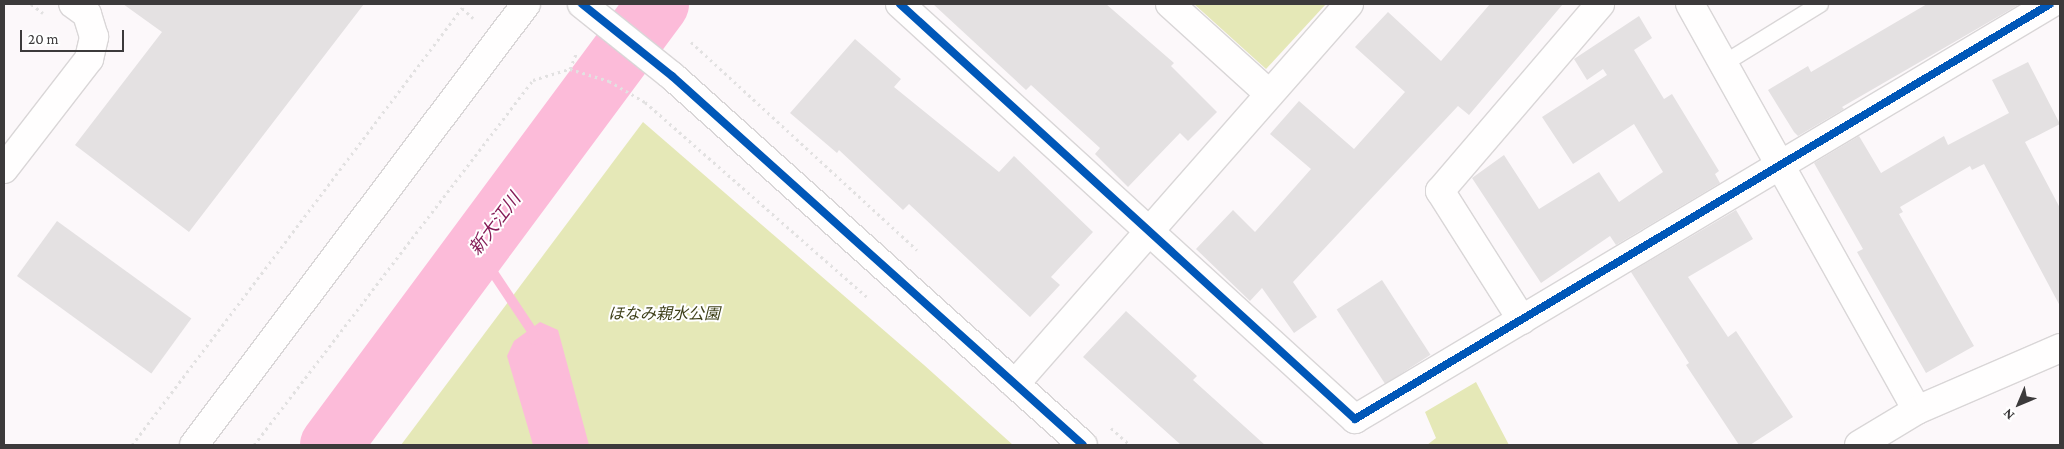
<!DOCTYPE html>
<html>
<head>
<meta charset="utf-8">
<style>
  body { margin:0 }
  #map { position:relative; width:2064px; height:449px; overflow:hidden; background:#fcf8fa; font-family:"Crimson Pro","Noto Sans JP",serif }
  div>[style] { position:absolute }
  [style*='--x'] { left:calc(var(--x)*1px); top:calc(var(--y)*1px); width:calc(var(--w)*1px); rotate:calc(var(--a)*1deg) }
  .green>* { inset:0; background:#e5e8b7 }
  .water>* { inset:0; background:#fcbbd9 }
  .stream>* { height:10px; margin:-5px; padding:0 5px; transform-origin:5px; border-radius:5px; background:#fcbbd9 }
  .river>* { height:62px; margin:-31px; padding:0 31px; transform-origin:31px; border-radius:31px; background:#fcbbd9 }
  .building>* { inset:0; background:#e4e1e2; transform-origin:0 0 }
  .path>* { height:3px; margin-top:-1.5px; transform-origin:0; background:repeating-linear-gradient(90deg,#e2e1e1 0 2.5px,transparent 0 6.5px) }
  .roads { filter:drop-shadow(1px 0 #d9d6d7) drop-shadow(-1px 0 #d9d6d7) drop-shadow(0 1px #d9d6d7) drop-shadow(0 -1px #d9d6d7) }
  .service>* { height:16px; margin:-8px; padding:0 8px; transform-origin:8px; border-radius:8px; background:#fffefe }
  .minor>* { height:28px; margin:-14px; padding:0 14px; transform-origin:14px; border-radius:14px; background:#fffefe }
  .tertiary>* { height:28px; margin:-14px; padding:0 14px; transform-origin:14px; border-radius:14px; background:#fffefe }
  .cycleway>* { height:8px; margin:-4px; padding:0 4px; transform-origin:4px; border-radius:4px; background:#0057b8 }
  span { translate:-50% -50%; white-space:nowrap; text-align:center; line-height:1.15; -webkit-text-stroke:4px #fff; paint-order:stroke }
  .park-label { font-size:16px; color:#3f411a; font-style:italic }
  .water-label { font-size:18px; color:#851d58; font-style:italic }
  .frame { position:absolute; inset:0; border:5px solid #3c3a3b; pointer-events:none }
  .north { position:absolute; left:1994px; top:379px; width:50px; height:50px; -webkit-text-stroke:4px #fff; paint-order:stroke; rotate:225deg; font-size:14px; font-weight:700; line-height:20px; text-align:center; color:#3c3a3b }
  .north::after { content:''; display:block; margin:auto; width:18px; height:22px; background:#3c3a3b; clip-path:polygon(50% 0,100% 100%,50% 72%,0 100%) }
  .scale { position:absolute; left:20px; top:30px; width:104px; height:22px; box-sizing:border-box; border:2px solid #3c3a3b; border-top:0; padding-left:6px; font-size:15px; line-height:18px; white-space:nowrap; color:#3c3a3b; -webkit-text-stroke:4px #fff; paint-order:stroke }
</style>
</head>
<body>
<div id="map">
  <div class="green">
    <div style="clip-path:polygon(1194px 4px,1326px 4px,1266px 69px)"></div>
    <div style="clip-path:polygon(643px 122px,924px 365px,1013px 445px,401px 445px)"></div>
    <div style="clip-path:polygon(1476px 382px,1509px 445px,1427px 445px,1436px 438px,1425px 412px)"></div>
  </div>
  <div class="water">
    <div style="clip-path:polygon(540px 322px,558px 330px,589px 445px,533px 445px,507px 356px,514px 341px)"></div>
  </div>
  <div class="stream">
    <div style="--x:478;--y:250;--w:97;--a:56.3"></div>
    <div style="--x:532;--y:331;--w:9;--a:77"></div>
  </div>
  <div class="river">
    <div style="--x:331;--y:445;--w:549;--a:-53.44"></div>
  </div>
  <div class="building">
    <div style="clip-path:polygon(123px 4px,364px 4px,189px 232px,75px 145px,162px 32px)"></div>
    <div style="clip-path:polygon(933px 4px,1106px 4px,1174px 63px,1171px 66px,1217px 112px,1188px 141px,1180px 133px,1128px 187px,1095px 154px,1100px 148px,1031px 85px,1026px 90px)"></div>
    <div style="clip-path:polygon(1490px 4px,1563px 4px,1469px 115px,1458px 106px,1293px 282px,1317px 317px,1294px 333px,1262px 288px,1250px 301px,1196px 249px,1233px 210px,1255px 232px,1311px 169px,1270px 134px,1299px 101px,1354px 149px,1405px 92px,1355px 47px,1388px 12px,1441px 61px)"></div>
    <div style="clip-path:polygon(1927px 4px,2020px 4px,1842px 107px,1844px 109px,1798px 136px,1794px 132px,1768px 90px,1808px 66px,1811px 72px)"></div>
    <div style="clip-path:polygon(1639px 16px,1652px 38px,1634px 50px,1664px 99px,1672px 94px,1719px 171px,1715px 174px,1720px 183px,1616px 245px,1610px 236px,1541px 283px,1472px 178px,1504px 155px,1539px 209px,1599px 172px,1619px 202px,1663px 172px,1634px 124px,1573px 164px,1542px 117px,1607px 75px,1603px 69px,1587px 80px,1574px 59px)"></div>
    <div style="clip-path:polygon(855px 39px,901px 79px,894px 87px,999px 172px,1014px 156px,1093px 232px,1051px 277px,1060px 285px,1030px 317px,909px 204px,903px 210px,839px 150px,837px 153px,790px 113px)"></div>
    <div style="clip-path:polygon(2028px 62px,2060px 124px,2025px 142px,2060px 208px,2060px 306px,1984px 164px,1972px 170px,1970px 166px,1900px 207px,1903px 212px,1899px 214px,1974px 346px,1926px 373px,1857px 252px,1863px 249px,1814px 163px,1859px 136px,1881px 173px,1944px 136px,1948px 145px,2009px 113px,1992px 80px)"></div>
    <div style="clip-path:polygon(1736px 210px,1753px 239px,1688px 277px,1728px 337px,1736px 331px,1793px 417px,1750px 445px,1739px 445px,1686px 365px,1689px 363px,1631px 272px)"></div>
    <div style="left:57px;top:221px;width:166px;height:68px;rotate:36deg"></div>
    <div style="left:1382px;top:280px;width:89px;height:54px;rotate:57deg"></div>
    <div style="clip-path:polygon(1126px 311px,1197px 376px,1193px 380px,1265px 445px,1181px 445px,1083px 357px)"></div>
  </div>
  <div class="path">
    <div style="--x:31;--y:4;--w:15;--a:37"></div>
    <div style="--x:691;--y:42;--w:307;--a:42.6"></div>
    <div style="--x:570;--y:69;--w:16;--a:-68"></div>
    <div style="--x:1111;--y:428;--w:25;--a:42"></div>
    <div style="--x:132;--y:445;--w:548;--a:-52.94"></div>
    <div style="--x:462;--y:8;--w:15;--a:42"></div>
    <div style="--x:254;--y:445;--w:459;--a:-52.6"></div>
    <div style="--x:533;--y:80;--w:39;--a:-17"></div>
    <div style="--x:570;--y:69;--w:41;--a:17.1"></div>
    <div style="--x:609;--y:81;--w:42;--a:30.3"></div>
    <div style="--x:645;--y:102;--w:295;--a:41.3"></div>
  </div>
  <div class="roads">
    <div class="service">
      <div style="--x:1723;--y:64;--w:114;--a:-31.7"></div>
    </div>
    <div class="minor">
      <div style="--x:900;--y:4;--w:616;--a:42.37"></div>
      <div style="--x:1355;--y:419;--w:809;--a:-30.84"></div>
      <div style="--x:1170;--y:4;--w:132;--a:42.2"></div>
      <div style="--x:1690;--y:4;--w:465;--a:60.8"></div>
      <div style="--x:4;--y:169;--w:139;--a:-52.3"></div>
      <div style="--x:89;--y:59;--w:23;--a:-77"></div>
      <div style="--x:94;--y:37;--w:24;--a:-107"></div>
      <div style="--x:87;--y:14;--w:17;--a:-144"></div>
      <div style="--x:1522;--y:320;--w:153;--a:-122.4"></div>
      <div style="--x:1440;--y:191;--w:246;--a:-49.4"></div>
      <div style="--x:1015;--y:384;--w:506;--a:-48.69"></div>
      <div style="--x:1859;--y:445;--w:68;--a:-31.1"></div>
      <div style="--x:1917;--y:410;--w:156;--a:-23.4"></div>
    </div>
    <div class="tertiary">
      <div style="--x:582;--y:4;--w:115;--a:38.7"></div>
      <div style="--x:672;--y:76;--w:552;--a:41.92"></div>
      <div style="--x:194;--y:445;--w:552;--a:-53.03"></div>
    </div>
  </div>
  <div class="cycleway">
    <div style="--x:582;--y:4;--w:115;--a:38.7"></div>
    <div style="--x:672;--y:76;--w:552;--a:41.92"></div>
    <div style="--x:900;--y:4;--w:616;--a:42.37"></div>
    <div style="--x:1355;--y:419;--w:809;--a:-30.84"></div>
  </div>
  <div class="park-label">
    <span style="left:664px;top:314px">ほなみ親水公園</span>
  </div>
  <div class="water-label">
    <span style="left:495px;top:224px;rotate:-53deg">新大江川</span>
  </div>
  <div class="frame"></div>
  <div class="north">N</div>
  <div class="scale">20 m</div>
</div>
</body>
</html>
